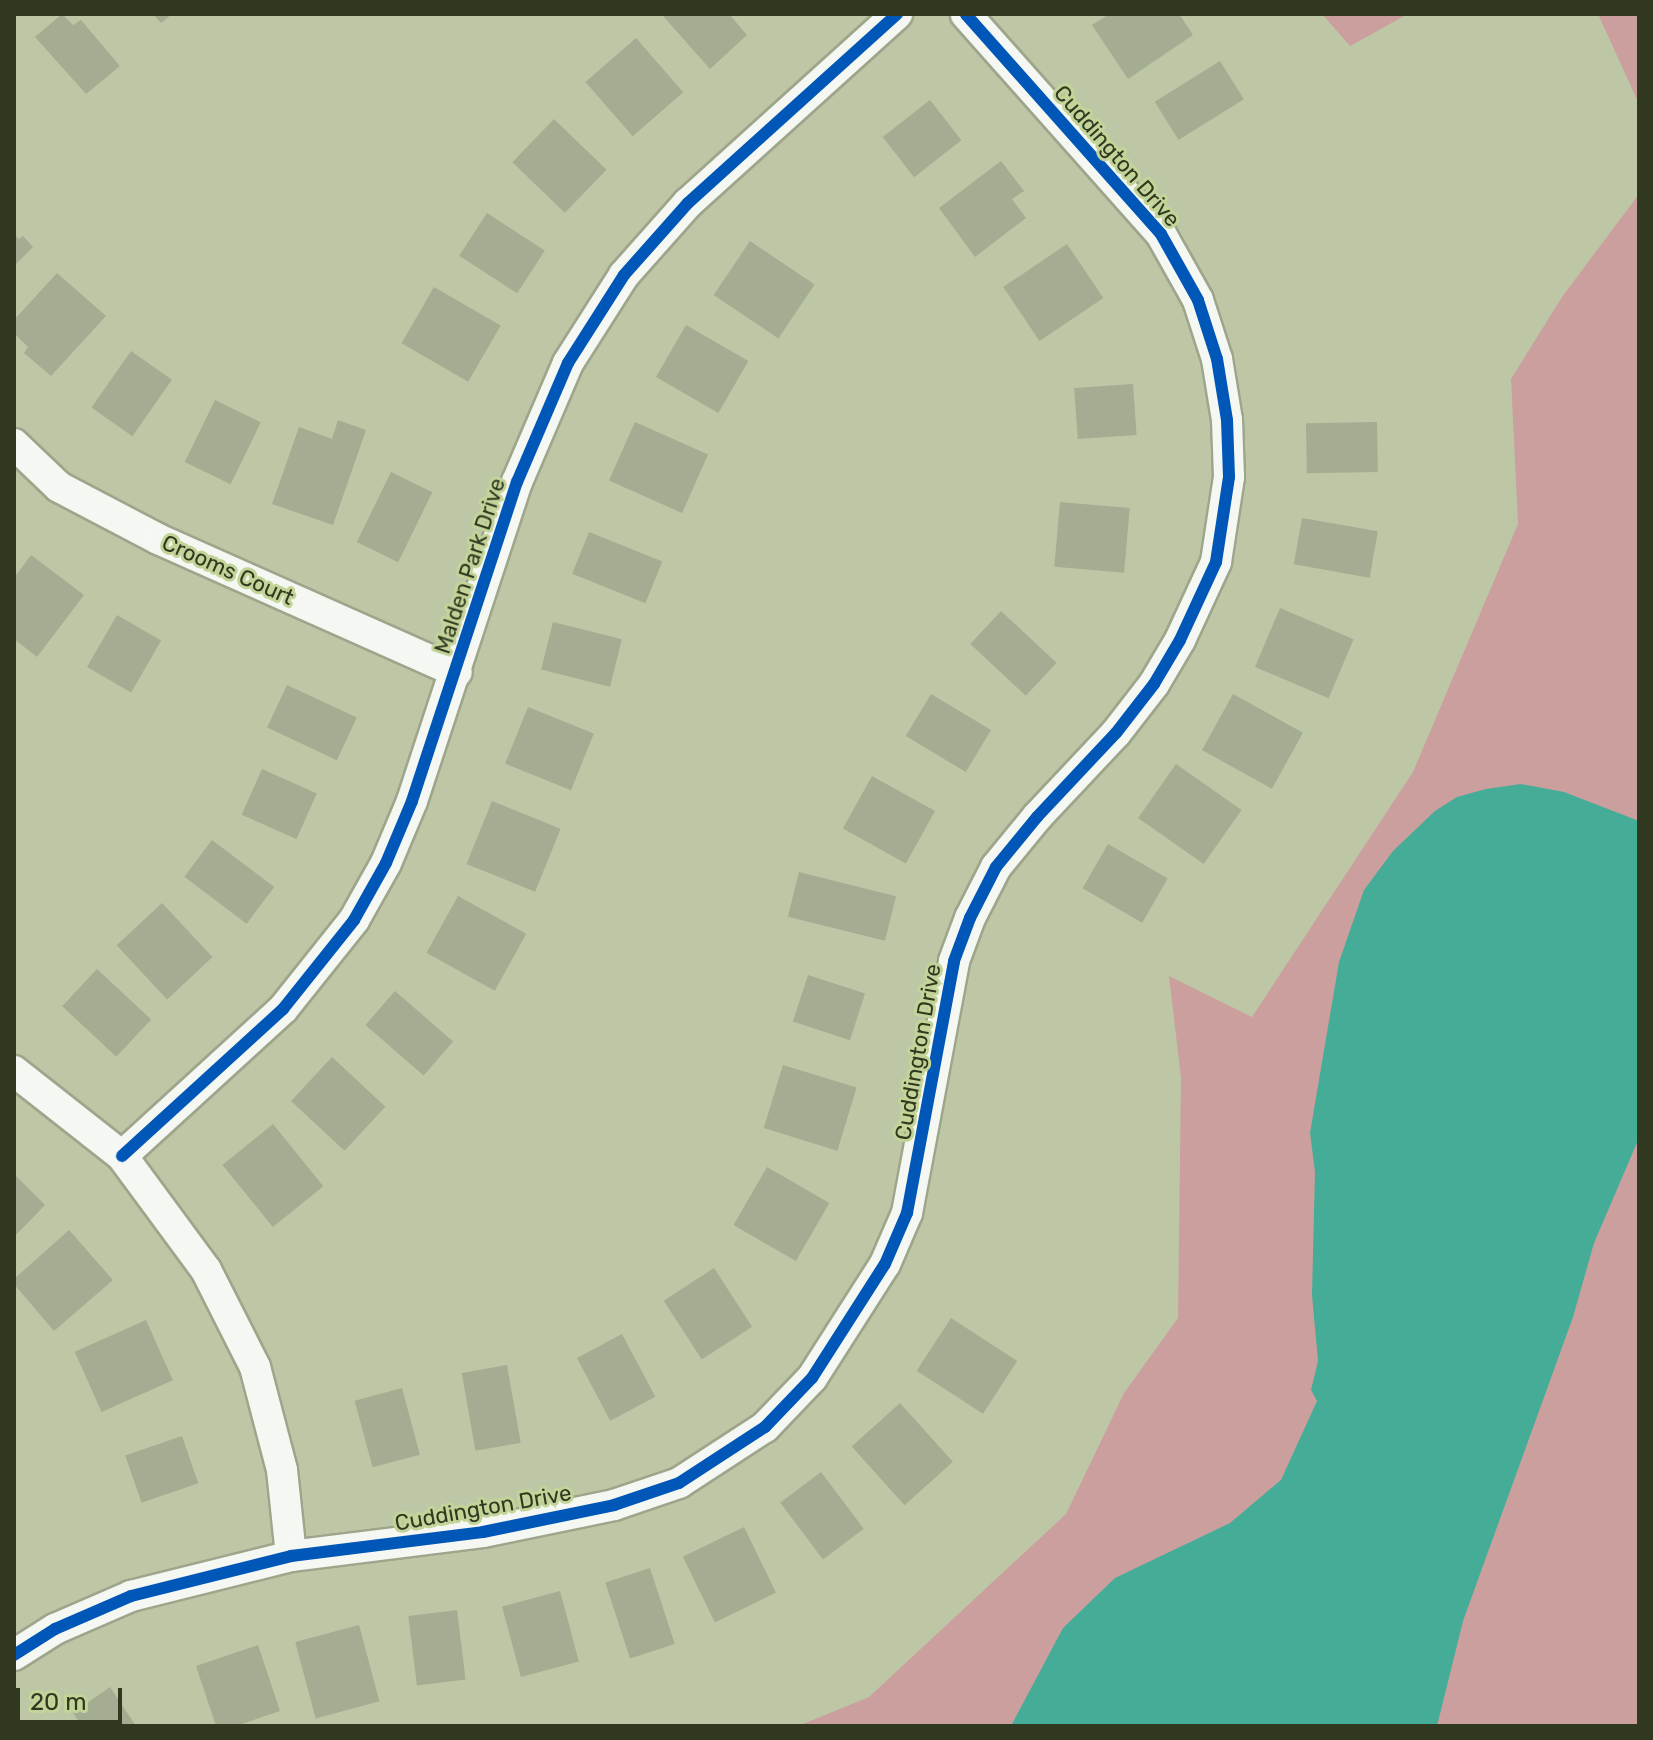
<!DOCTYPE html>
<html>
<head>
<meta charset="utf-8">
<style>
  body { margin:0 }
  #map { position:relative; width:1653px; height:1740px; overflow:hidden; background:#bdc7a6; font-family:Rubik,sans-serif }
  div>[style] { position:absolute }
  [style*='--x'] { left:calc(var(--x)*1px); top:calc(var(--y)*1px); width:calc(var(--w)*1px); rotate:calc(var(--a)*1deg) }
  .forest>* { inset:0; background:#cb9f9e }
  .water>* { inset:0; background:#44ac97 }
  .building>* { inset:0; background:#a4ac92; transform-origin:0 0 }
  .roads { filter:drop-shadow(2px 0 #9da58b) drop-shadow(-2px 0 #9da58b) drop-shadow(0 2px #9da58b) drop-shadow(0 -2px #9da58b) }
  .street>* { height:30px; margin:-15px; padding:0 15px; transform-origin:15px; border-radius:15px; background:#f5f7f2 }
  .cycleway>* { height:12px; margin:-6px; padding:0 6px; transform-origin:6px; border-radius:6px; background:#0057b8 }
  span { translate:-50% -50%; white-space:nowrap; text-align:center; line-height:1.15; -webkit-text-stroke:6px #c3d499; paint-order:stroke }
  .street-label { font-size:22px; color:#313820 }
  .frame { position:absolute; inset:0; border:16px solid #313820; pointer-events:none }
  .scale { position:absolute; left:16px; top:1688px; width:106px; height:36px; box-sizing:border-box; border:4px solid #313820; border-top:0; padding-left:10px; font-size:24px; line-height:28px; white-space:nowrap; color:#313820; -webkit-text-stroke:6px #c3d499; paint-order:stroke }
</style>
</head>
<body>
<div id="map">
  <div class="forest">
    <div style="clip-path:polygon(1322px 14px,1408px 14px,1350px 46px)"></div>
    <div style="clip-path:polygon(1598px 14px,1639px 14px,1639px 104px)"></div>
    <div style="clip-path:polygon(1639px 194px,1639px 1726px,798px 1726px,869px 1697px,1066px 1514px,1124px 1393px,1178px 1318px,1181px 1078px,1169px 976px,1252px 1017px,1413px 772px,1518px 524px,1511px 379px,1562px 297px)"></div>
  </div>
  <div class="water">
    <div style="clip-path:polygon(1521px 784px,1564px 792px,1639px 821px,1639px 1138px,1594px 1243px,1573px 1317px,1463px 1621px,1437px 1726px,1011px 1726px,1063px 1628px,1115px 1578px,1230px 1523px,1281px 1480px,1317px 1401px,1311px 1390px,1318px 1361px,1312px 1295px,1315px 1172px,1310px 1133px,1339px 962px,1364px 890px,1393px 851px,1435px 811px,1457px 797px,1486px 789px)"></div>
  </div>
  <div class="building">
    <div style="clip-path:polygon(62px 14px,73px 25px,81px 20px,120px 66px,86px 94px,35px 37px)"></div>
    <div style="clip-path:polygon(153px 14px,172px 14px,161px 23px)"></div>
    <div style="clip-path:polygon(665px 14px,729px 14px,747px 35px,710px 69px,663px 16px)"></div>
    <div style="clip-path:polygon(1109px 14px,1179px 14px,1193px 35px,1128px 79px,1092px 25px)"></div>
    <div style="left:636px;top:38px;width:72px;height:67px;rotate:49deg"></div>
    <div style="left:1220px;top:61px;width:45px;height:77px;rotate:58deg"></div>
    <div style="left:930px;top:100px;width:51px;height:60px;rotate:52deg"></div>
    <div style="left:554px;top:119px;width:73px;height:60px;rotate:44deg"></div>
    <div style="clip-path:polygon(1001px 161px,1024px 191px,1012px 199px,1026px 218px,975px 257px,939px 208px)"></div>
    <div style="left:487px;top:213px;width:69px;height:51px;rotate:33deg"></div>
    <div style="clip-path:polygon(14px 234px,19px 239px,23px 236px,33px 247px,14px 266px)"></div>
    <div style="left:750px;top:241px;width:78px;height:65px;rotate:34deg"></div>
    <div style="left:1067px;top:244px;width:65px;height:77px;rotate:56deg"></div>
    <div style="clip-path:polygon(57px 273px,106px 316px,51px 376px,24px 353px,28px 347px,14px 333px,14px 320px)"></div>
    <div style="left:434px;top:287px;width:77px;height:65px;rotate:30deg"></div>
    <div style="left:686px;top:325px;width:72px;height:60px;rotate:30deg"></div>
    <div style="left:131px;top:351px;width:50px;height:69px;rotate:35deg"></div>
    <div style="left:1133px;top:384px;width:51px;height:59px;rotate:86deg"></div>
    <div style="left:215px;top:400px;width:51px;height:69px;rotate:26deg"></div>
    <div style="clip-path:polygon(338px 420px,366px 430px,333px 525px,272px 504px,299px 427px,332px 439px)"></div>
    <div style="left:635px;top:422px;width:80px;height:64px;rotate:24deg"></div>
    <div style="left:1377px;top:422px;width:50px;height:71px;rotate:89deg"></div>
    <div style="left:391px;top:472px;width:46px;height:78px;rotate:26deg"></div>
    <div style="left:1060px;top:502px;width:70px;height:65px;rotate:5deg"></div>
    <div style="left:1302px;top:518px;width:77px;height:47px;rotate:10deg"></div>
    <div style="left:589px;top:532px;width:79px;height:45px;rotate:22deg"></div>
    <div style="clip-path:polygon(31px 555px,84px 595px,37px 657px,14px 639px,14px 578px)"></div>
    <div style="left:1280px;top:608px;width:80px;height:64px;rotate:23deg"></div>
    <div style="left:1001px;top:611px;width:76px;height:45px;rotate:43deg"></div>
    <div style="left:117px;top:615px;width:51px;height:60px;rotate:30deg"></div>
    <div style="left:553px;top:622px;width:71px;height:49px;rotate:14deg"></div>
    <div style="left:287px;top:685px;width:77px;height:47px;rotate:25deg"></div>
    <div style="left:931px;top:694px;width:70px;height:49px;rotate:31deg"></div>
    <div style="left:1233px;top:694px;width:80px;height:64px;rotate:29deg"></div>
    <div style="left:528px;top:707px;width:71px;height:61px;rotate:22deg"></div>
    <div style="left:1176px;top:764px;width:80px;height:66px;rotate:35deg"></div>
    <div style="left:262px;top:769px;width:60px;height:50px;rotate:24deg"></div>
    <div style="left:872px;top:776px;width:72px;height:60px;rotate:29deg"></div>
    <div style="left:492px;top:801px;width:74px;height:68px;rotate:22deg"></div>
    <div style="left:212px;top:840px;width:78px;height:46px;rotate:37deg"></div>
    <div style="left:1108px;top:844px;width:69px;height:51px;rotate:30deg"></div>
    <div style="left:799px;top:872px;width:100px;height:46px;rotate:14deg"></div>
    <div style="left:458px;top:896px;width:78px;height:65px;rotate:29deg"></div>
    <div style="left:162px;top:903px;width:74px;height:62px;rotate:47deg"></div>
    <div style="left:97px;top:969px;width:74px;height:51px;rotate:43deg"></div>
    <div style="left:808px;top:975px;width:60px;height:49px;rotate:18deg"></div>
    <div style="left:395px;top:991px;width:77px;height:45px;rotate:41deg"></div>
    <div style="left:332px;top:1057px;width:73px;height:60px;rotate:43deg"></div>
    <div style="left:783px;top:1065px;width:77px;height:66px;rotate:17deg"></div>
    <div style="left:273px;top:1124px;width:80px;height:65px;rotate:51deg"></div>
    <div style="left:767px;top:1167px;width:72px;height:67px;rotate:30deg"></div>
    <div style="clip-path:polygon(14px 1174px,45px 1205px,14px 1237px)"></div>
    <div style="clip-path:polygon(69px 1230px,113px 1280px,54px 1331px,14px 1284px,14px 1279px)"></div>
    <div style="left:714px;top:1268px;width:70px;height:60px;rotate:57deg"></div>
    <div style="left:951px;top:1318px;width:79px;height:63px;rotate:33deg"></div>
    <div style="left:146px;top:1320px;width:66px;height:78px;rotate:66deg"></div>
    <div style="left:622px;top:1334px;width:71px;height:51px;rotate:62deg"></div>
    <div style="left:507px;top:1365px;width:79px;height:46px;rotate:80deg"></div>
    <div style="left:402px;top:1388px;width:69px;height:49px;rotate:75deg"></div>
    <div style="left:900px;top:1403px;width:79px;height:65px;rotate:48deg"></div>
    <div style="left:182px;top:1436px;width:50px;height:60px;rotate:71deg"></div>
    <div style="left:821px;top:1472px;width:71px;height:51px;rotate:53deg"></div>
    <div style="left:744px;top:1527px;width:73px;height:68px;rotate:64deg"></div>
    <div style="left:650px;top:1568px;width:80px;height:47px;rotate:72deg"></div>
    <div style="left:560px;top:1591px;width:73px;height:60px;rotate:75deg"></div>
    <div style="left:457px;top:1610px;width:70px;height:49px;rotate:83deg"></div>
    <div style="left:359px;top:1625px;width:79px;height:66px;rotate:75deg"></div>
    <div style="clip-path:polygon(258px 1645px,280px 1711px,236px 1726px,216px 1726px,196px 1666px)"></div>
    <div style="clip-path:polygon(110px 1687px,136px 1726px,82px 1726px,73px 1713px)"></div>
  </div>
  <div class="roads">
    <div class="street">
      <div style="--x:14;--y:444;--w:62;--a:43.7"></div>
      <div style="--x:59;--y:487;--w:112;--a:27.7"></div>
      <div style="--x:158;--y:539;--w:327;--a:24"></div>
      <div style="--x:14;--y:1071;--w:137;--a:38.2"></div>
      <div style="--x:122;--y:1156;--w:142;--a:53.6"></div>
      <div style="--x:206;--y:1270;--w:109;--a:63.2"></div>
      <div style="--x:255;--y:1367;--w:106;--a:75.3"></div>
      <div style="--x:282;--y:1470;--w:86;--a:84"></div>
      <div style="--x:122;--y:1156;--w:218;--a:-42.4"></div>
      <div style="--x:283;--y:1009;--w:114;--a:-51.4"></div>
      <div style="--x:354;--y:920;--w:65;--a:-60.7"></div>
      <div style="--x:386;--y:863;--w:67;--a:-67.2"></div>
      <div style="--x:412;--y:801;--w:336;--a:-71.8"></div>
      <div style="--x:517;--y:482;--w:129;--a:-66.8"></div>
      <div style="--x:568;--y:363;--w:104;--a:-57.5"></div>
      <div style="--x:624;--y:275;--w:96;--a:-48.4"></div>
      <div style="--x:688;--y:203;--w:282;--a:-42.1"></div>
      <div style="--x:14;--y:1655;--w:49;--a:-32.4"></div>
      <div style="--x:55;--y:1629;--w:83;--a:-23.5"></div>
      <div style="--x:131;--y:1596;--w:165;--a:-14"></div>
      <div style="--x:291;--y:1556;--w:193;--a:-7.1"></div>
      <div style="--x:483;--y:1532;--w:134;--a:-11.6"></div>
      <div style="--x:614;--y:1505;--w:69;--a:-18.7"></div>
      <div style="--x:679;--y:1483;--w:103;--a:-33.1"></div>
      <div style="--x:765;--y:1427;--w:68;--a:-46.2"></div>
      <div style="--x:812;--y:1378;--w:135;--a:-57.4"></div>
      <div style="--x:885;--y:1264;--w:56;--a:-66.7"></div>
      <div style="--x:907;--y:1213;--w:256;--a:-79.4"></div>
      <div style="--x:954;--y:961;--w:46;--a:-69.6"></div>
      <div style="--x:970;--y:918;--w:57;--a:-63"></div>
      <div style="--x:996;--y:867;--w:65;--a:-50.6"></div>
      <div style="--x:1037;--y:817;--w:115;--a:-46.8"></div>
      <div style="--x:1116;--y:733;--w:62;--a:-52.2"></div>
      <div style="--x:1154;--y:684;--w:51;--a:-59.4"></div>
      <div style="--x:1180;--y:640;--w:86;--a:-65.2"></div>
      <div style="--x:1216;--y:562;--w:86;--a:-81.3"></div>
      <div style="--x:1229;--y:477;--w:57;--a:-92"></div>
      <div style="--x:1227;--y:420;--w:62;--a:-99.3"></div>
      <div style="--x:1217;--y:359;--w:62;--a:-107.9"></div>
      <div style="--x:1198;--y:300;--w:76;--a:-119.3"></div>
      <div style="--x:1161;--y:234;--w:294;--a:-131.6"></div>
    </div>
  </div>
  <div class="cycleway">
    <div style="--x:122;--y:1156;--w:218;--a:-42.4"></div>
    <div style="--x:283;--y:1009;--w:114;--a:-51.4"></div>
    <div style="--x:354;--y:920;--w:65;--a:-60.7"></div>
    <div style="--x:386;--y:863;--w:67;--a:-67.2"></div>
    <div style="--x:412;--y:801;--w:336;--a:-71.8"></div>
    <div style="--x:517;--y:482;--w:129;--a:-66.8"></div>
    <div style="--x:568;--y:363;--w:104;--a:-57.5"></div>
    <div style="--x:624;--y:275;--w:96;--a:-48.4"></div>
    <div style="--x:688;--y:203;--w:282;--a:-42.1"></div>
    <div style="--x:14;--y:1655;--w:49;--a:-32.4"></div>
    <div style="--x:55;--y:1629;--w:83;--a:-23.5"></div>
    <div style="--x:131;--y:1596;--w:165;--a:-14"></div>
    <div style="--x:291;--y:1556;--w:193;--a:-7.1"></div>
    <div style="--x:483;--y:1532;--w:134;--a:-11.6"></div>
    <div style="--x:614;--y:1505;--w:69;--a:-18.7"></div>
    <div style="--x:679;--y:1483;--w:103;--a:-33.1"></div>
    <div style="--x:765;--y:1427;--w:68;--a:-46.2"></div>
    <div style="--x:812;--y:1378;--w:135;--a:-57.4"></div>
    <div style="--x:885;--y:1264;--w:56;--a:-66.7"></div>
    <div style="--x:907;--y:1213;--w:256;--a:-79.4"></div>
    <div style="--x:954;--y:961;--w:46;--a:-69.6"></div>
    <div style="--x:970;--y:918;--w:57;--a:-63"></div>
    <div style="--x:996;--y:867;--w:65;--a:-50.6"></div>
    <div style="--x:1037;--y:817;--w:115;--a:-46.8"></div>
    <div style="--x:1116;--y:733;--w:62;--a:-52.2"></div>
    <div style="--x:1154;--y:684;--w:51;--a:-59.4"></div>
    <div style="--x:1180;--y:640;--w:86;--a:-65.2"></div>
    <div style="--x:1216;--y:562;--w:86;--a:-81.3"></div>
    <div style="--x:1229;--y:477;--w:57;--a:-92"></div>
    <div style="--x:1227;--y:420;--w:62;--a:-99.3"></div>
    <div style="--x:1217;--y:359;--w:62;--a:-107.9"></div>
    <div style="--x:1198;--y:300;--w:76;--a:-119.3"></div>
    <div style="--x:1161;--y:234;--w:294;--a:-131.6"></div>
  </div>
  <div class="street-label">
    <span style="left:1117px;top:156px;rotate:49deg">Cuddington Drive</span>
    <span style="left:470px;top:566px;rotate:-72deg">Malden Park Drive</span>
    <span style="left:228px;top:570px;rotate:24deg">Crooms Court</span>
    <span style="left:918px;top:1052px;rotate:-80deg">Cuddington Drive</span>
    <span style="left:483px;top:1508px;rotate:-10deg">Cuddington Drive</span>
  </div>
  <div class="frame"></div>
  <div class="scale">20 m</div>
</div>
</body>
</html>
